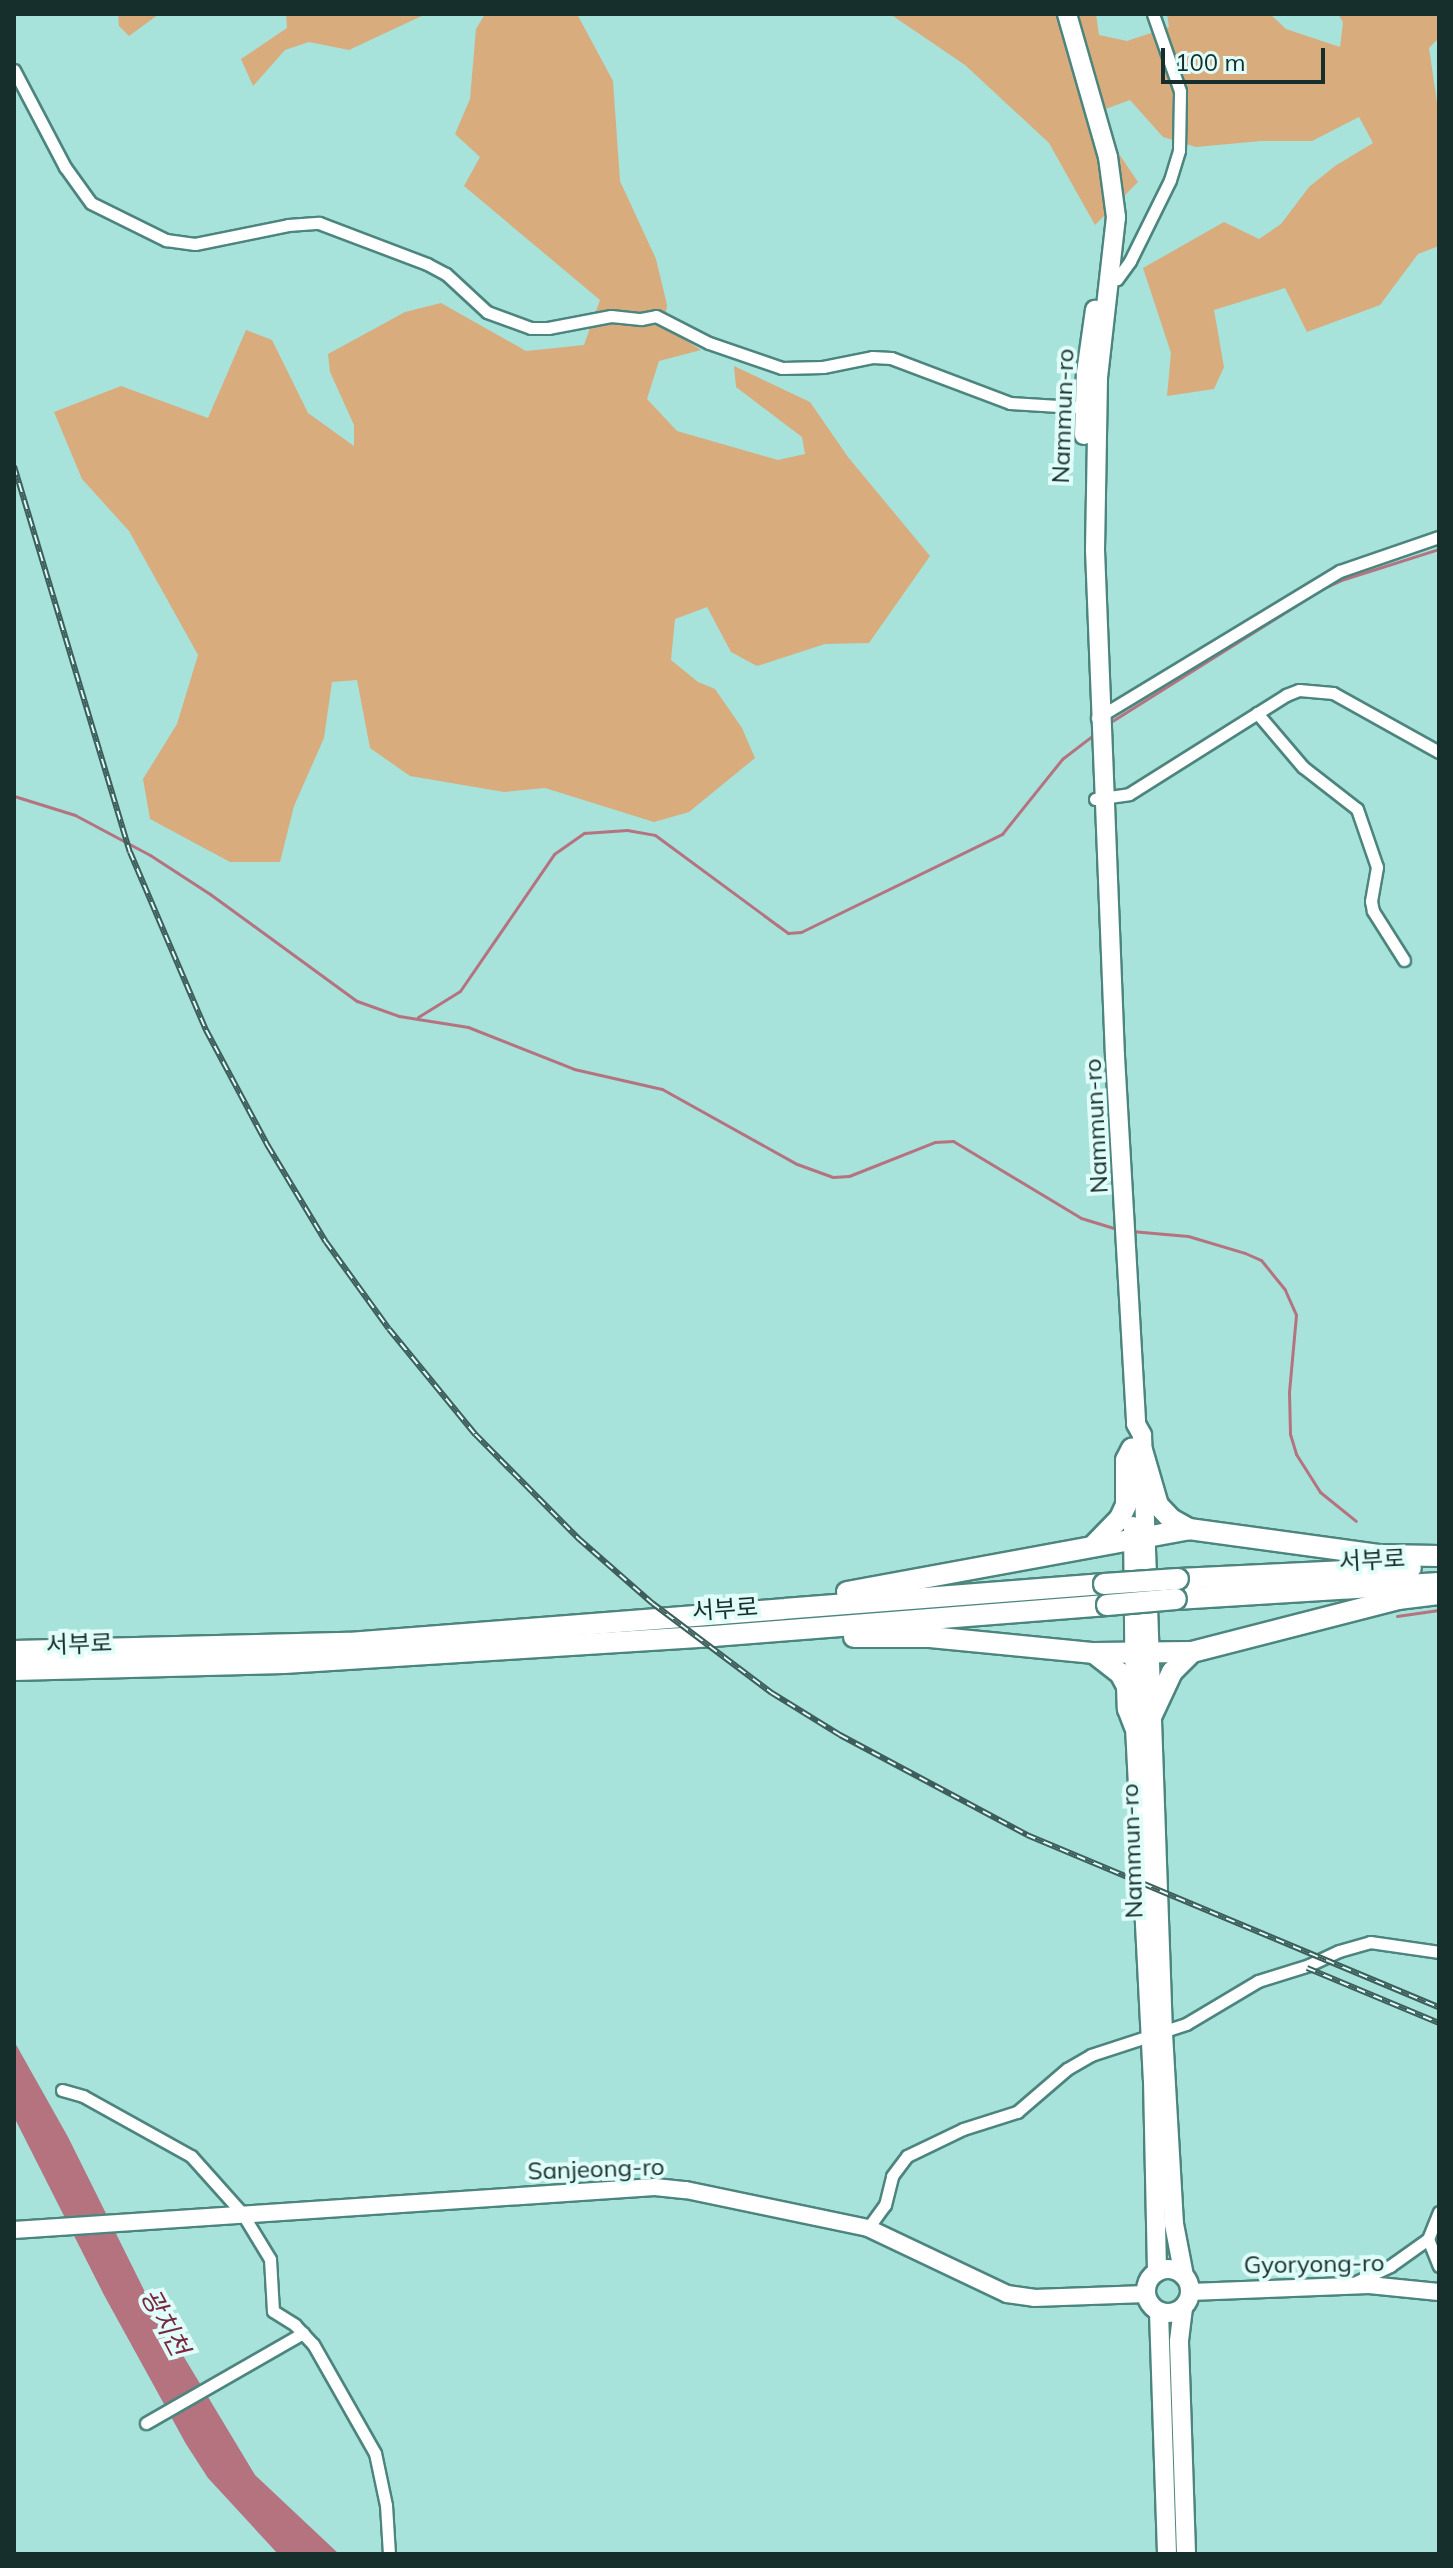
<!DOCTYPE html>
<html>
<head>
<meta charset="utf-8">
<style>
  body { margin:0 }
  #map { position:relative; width:1453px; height:2568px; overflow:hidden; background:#a7e2db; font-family:Mulish,"Noto Sans KR",sans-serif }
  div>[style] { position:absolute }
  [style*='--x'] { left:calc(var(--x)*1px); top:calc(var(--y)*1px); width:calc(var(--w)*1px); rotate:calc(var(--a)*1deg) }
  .green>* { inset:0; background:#d9ac7e }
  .water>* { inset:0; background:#b57380 }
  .stream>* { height:3px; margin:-1.5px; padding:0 1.5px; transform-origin:1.5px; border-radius:1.5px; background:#b57380 }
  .roads { filter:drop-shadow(2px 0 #4c857e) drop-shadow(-2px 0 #4c857e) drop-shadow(0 2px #4c857e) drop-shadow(0 -2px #4c857e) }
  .street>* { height:11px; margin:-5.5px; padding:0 5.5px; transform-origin:5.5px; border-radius:5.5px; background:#fff }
  .secondary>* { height:16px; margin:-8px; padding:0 8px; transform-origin:8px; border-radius:8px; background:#fff }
  .primary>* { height:18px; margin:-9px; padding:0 9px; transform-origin:9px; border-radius:9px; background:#fff }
  .primary>.ring { margin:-9px; padding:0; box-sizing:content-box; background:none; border:18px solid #fff; border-radius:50% }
  .highway>* { height:20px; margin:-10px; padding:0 10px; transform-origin:10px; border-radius:10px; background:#fff }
  .rail>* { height:6px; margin-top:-3px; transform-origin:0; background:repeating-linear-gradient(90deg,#e0fdf9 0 9px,#3d5e5b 0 18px); box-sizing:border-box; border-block:2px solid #3d5e5b }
  .bridges { filter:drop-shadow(2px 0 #4c857e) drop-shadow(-2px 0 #4c857e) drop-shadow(0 2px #4c857e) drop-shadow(0 -2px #4c857e) }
  .highway-bridge>* { height:20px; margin:-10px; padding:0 10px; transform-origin:10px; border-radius:10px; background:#fff }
  span { translate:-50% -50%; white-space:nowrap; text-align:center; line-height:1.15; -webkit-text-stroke:8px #e0fdf9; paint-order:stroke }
  .street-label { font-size:24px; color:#162e2c }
  .water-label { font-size:26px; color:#79273e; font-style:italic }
  .frame { position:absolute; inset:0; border:16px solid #162e2c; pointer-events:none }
  .scale { position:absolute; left:1161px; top:48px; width:164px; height:36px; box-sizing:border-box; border:4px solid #162e2c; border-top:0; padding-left:10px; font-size:24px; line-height:28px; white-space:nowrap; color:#162e2c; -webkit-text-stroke:6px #e0fdf9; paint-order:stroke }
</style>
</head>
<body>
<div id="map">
  <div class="green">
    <div style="clip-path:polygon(118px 14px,159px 14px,129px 36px,119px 26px)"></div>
    <div style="clip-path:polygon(286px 14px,426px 14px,349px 50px,309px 42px,285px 50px,253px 86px,241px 59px,287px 28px)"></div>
    <div style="clip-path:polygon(485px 14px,577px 14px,613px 81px,620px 181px,656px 259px,667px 305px,664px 327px,701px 350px,659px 361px,647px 399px,677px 431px,778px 460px,805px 454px,802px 437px,736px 387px,734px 366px,810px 402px,848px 457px,930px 556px,869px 643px,825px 644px,757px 666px,731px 652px,707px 607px,675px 619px,671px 660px,698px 682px,715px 689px,742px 728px,755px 758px,689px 812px,654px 822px,545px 788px,504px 792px,410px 776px,370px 748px,357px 680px,332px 682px,324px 738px,294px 806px,280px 862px,230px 862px,150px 819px,143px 779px,177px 724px,198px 655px,129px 531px,82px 479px,54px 412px,121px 386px,208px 418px,246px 330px,272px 340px,308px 413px,354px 446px,354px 425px,330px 372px,328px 354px,405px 312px,441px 303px,526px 351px,584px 345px,600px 300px,464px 186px,480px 157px,455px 134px,470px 99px,476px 29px)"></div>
    <div style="clip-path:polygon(890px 14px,1096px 14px,1099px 35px,1127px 41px,1169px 27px,1167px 14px,1270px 14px,1286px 29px,1340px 47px,1343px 22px,1338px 14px,1439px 14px,1439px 38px,1429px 48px,1439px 116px,1439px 246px,1418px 254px,1380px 305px,1307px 332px,1285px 288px,1214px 310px,1224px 367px,1214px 389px,1167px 396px,1171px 353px,1143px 268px,1224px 222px,1259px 239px,1281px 224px,1309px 187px,1335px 166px,1373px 143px,1359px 117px,1312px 141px,1261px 141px,1196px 147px,1163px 137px,1130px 100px,1092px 114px,1138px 182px,1095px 225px,1049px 143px,965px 65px)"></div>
  </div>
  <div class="water">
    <div style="clip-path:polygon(14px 2041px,68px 2137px,146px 2294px,255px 2475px,339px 2554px,278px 2554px,208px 2478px,186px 2444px,104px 2295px,14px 2117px)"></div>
  </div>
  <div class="stream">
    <div style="--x:1109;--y:723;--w:252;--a:-32.2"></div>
    <div style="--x:1322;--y:589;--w:21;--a:-25"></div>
    <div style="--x:1341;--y:580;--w:103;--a:-17.6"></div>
    <div style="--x:14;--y:796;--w:64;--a:17.3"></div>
    <div style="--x:75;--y:815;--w:85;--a:28.1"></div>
    <div style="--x:150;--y:855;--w:72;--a:33"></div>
    <div style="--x:210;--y:894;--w:182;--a:36.1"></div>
    <div style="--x:357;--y:1001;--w:45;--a:19.7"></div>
    <div style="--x:399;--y:1016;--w:70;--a:9.1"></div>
    <div style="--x:468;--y:1027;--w:114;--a:21.6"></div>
    <div style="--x:574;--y:1069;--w:90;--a:12.8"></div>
    <div style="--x:662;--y:1089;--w:154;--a:29.1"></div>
    <div style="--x:797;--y:1164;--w:38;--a:20"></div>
    <div style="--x:833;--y:1177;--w:16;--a:-4"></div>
    <div style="--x:849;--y:1176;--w:92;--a:-21.6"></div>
    <div style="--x:935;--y:1142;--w:18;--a:-3"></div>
    <div style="--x:953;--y:1141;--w:149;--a:31"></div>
    <div style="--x:1081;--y:1218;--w:41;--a:17.1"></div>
    <div style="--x:418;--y:1017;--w:49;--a:-31.8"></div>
    <div style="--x:460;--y:991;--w:166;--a:-55.5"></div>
    <div style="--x:554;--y:854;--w:37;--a:-35"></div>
    <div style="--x:584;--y:833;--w:43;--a:-4"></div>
    <div style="--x:627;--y:830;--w:28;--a:10"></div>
    <div style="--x:655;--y:835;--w:152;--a:36.4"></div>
    <div style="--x:777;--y:925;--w:14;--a:36"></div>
    <div style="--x:788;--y:933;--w:13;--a:-4"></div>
    <div style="--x:801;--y:932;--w:224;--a:-26"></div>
    <div style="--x:1002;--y:834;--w:96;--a:-51.3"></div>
    <div style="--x:1062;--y:759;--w:43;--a:-37.4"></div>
    <div style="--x:1131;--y:1231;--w:57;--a:5"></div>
    <div style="--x:1188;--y:1236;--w:59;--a:16.6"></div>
    <div style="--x:1245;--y:1253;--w:17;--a:24"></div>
    <div style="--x:1261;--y:1260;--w:38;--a:51"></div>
    <div style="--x:1285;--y:1290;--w:27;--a:66"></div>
    <div style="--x:1296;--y:1315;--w:77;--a:95.2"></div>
    <div style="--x:1289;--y:1392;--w:42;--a:88.6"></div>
    <div style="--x:1290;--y:1434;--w:21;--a:73"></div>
    <div style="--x:1296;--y:1454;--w:45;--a:57.7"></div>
    <div style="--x:1320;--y:1492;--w:46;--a:38.9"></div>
    <div style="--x:1397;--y:1616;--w:42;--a:-8.1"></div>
  </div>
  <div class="roads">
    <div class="street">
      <div style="--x:14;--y:70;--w:110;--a:62.3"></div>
      <div style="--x:65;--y:167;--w:44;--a:54.2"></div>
      <div style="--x:91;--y:203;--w:84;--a:26.3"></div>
      <div style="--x:166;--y:240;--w:29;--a:8"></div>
      <div style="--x:195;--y:244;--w:95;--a:-11.5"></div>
      <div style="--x:288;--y:225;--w:31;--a:-4"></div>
      <div style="--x:319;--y:223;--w:116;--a:20.8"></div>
      <div style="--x:427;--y:264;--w:21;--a:28"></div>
      <div style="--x:446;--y:274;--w:56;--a:42.8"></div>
      <div style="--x:487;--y:312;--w:47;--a:20"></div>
      <div style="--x:531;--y:328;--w:17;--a:0"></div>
      <div style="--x:548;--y:328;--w:64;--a:-10.8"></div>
      <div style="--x:611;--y:316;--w:30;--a:6"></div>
      <div style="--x:641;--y:319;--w:15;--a:-11"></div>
      <div style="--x:656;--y:316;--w:59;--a:27"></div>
      <div style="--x:709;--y:343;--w:77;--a:18.9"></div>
      <div style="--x:782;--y:368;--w:41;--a:-1.4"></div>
      <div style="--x:823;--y:367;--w:50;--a:-11.5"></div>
      <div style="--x:872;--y:357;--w:19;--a:3"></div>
      <div style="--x:891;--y:358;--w:127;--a:20.7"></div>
      <div style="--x:1010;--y:403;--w:81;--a:3.5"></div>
      <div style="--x:1107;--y:281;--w:10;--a:-11"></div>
      <div style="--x:1117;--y:279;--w:22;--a:-54"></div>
      <div style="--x:1130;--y:261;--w:90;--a:-63.7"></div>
      <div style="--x:1170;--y:180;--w:31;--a:-73"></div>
      <div style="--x:1179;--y:150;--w:59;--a:-89"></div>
      <div style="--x:1180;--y:91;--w:82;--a:-109.3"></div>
      <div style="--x:1257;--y:713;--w:71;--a:49.6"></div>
      <div style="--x:1303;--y:767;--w:68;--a:37.9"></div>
      <div style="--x:1357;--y:809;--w:61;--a:71"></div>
      <div style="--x:1377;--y:867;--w:35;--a:100"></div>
      <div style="--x:1371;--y:901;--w:10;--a:79"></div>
      <div style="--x:1373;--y:911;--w:58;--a:57.7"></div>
      <div style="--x:1097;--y:718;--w:284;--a:-31.2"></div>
      <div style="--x:1340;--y:571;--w:105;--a:-19"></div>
      <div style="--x:1095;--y:799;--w:34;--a:-8"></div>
      <div style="--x:1129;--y:794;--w:186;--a:-32.2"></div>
      <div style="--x:1286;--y:695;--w:14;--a:-21"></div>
      <div style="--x:1299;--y:690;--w:34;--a:5"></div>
      <div style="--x:1333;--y:693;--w:121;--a:29.1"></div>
      <div style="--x:62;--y:2090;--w:22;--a:16"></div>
      <div style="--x:83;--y:2096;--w:124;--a:29.1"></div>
      <div style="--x:191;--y:2156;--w:76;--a:48.2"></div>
      <div style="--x:242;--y:2213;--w:54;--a:58.7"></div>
      <div style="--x:270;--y:2259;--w:52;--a:86.7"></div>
      <div style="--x:273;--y:2311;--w:26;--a:32"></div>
      <div style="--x:295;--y:2325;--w:26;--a:47"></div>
      <div style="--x:313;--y:2344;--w:125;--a:60.4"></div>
      <div style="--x:375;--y:2453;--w:53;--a:78.1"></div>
      <div style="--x:386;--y:2505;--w:49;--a:86.5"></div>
      <div style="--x:868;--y:2228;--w:29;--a:-54"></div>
      <div style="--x:885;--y:2205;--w:30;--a:-76"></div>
      <div style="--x:892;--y:2176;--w:25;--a:-53"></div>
      <div style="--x:907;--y:2156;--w:62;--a:-25.7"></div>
      <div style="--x:963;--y:2129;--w:57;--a:-17.5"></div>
      <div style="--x:1017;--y:2112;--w:66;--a:-40.7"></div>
      <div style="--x:1067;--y:2069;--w:28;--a:-30"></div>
      <div style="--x:1091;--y:2055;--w:100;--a:-18.1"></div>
      <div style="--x:1186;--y:2024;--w:84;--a:-30.8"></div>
      <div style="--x:1258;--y:1981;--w:53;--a:-17.4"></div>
      <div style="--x:1309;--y:1965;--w:33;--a:-25"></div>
      <div style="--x:1339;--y:1951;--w:32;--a:-16"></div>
      <div style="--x:1370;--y:1942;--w:70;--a:8.2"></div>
      <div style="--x:1428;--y:2239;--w:29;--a:-68"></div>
      <div style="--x:1354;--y:2283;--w:40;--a:-25"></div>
      <div style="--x:1390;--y:2266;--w:47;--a:-35.4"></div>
      <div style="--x:1428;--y:2239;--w:29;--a:68"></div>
      <div style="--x:146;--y:2423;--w:181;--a:-29.8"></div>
    </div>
    <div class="secondary">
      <div style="--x:14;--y:2230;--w:642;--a:-3.84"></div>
      <div style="--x:655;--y:2187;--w:31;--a:6"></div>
      <div style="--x:686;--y:2190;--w:186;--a:11.8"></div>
      <div style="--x:868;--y:2228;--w:154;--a:25.4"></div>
      <div style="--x:1007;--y:2294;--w:27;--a:8"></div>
      <div style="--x:1034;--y:2298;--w:112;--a:-2"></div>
      <div style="--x:1190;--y:2292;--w:179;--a:-2.2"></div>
      <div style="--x:1369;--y:2285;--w:70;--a:5.7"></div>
    </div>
    <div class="primary">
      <div style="--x:1067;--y:14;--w:149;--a:74"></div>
      <div style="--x:1108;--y:157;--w:61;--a:82.4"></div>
      <div style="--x:1116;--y:217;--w:162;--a:96.4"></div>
      <div style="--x:1098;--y:378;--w:172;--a:91"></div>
      <div style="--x:1095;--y:550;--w:506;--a:87.74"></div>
      <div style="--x:1115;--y:1056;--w:369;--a:86.7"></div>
      <div style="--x:1136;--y:1424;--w:13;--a:61"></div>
      <div style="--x:1142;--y:1435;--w:598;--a:87.99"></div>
      <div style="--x:1163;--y:2033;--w:191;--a:86.7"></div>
      <div style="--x:1174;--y:2224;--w:53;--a:79.1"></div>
      <div style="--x:1084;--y:435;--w:62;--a:-88.2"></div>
      <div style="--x:1086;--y:373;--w:64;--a:-81.9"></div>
      <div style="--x:1133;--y:1526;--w:201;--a:89.4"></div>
      <div style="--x:1135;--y:1727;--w:353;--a:87.1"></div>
      <div style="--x:1153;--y:2080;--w:192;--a:88.8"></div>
      <div class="ring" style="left:1146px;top:2269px;width:26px;height:26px"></div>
      <div style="--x:1183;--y:2308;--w:34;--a:97"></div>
      <div style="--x:1179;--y:2342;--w:212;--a:88.1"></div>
      <div style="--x:1159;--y:2312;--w:242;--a:88.1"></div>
    </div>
    <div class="highway">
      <div style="--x:1142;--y:1450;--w:57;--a:73.8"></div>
      <div style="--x:1158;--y:1505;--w:19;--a:47"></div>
      <div style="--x:1171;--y:1519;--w:21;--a:29"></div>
      <div style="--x:1095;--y:1544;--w:36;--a:-46"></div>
      <div style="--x:1120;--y:1518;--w:14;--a:-65"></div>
      <div style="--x:1126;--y:1505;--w:45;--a:-90"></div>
      <div style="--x:1126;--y:1460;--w:13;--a:-63"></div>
      <div style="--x:1178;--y:1579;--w:233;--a:-2.7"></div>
      <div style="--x:847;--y:1592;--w:348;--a:-10.4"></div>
      <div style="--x:1189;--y:1529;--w:191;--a:7.8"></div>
      <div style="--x:1378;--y:1555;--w:61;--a:0.9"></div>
      <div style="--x:1176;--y:1599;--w:260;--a:-3.5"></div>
      <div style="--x:854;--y:1637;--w:76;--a:0"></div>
      <div style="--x:930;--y:1637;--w:165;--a:5.6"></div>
      <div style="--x:1094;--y:1653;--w:98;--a:-0.6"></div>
      <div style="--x:1192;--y:1652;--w:213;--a:-14.4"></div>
      <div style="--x:1398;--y:1599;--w:41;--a:-7"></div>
      <div style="--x:14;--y:1651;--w:335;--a:-1.4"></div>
      <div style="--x:349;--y:1643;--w:757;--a:-4.47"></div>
      <div style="--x:1094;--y:1653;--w:33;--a:38"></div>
      <div style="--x:1120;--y:1673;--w:15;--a:62"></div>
      <div style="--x:1127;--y:1686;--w:23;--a:88"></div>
      <div style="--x:1128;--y:1709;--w:19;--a:69"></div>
      <div style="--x:14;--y:1670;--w:270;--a:-1.5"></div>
      <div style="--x:284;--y:1663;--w:431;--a:-3.6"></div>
      <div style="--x:714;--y:1636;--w:394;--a:-4.5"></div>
      <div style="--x:1151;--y:1717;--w:50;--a:-65"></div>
      <div style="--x:1172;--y:1672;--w:28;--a:-45"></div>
    </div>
  </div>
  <div class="rail">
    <div style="--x:14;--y:466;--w:403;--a:73.3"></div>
    <div style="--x:130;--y:852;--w:194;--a:66.9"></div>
    <div style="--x:206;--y:1030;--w:132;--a:61.9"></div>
    <div style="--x:268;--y:1146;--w:112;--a:58.9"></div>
    <div style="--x:326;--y:1242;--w:107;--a:54.1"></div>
    <div style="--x:389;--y:1329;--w:136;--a:50.7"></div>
    <div style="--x:475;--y:1434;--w:148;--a:45.3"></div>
    <div style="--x:579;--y:1539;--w:97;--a:41.2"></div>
    <div style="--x:652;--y:1603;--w:150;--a:36.9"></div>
    <div style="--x:772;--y:1693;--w:80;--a:31.7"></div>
    <div style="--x:840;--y:1735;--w:212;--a:28.1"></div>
    <div style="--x:1027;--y:1835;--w:446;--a:22.7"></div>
    <div style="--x:1307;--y:1968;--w:143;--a:22.6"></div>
  </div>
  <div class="bridges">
    <div class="highway-bridge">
      <div style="--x:1104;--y:1584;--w:74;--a:-3.9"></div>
      <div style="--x:1107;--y:1605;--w:69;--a:-5"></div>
    </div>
  </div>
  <div class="street-label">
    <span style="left:1063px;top:416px;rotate:-88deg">Nammun-ro</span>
    <span style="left:1096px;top:1126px;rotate:-93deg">Nammun-ro</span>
    <span style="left:1372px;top:1560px;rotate:-3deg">서부로</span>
    <span style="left:725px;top:1609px;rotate:-4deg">서부로</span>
    <span style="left:79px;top:1644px;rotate:-2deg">서부로</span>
    <span style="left:1132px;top:1851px;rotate:-92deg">Nammun-ro</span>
    <span style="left:596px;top:2169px;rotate:-2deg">Sanjeong-ro</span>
    <span style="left:1314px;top:2264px;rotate:-1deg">Gyoryong-ro</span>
  </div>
  <div class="water-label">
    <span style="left:165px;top:2322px;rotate:62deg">광치천</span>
  </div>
  <div class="frame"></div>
  <div class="scale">100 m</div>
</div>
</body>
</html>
